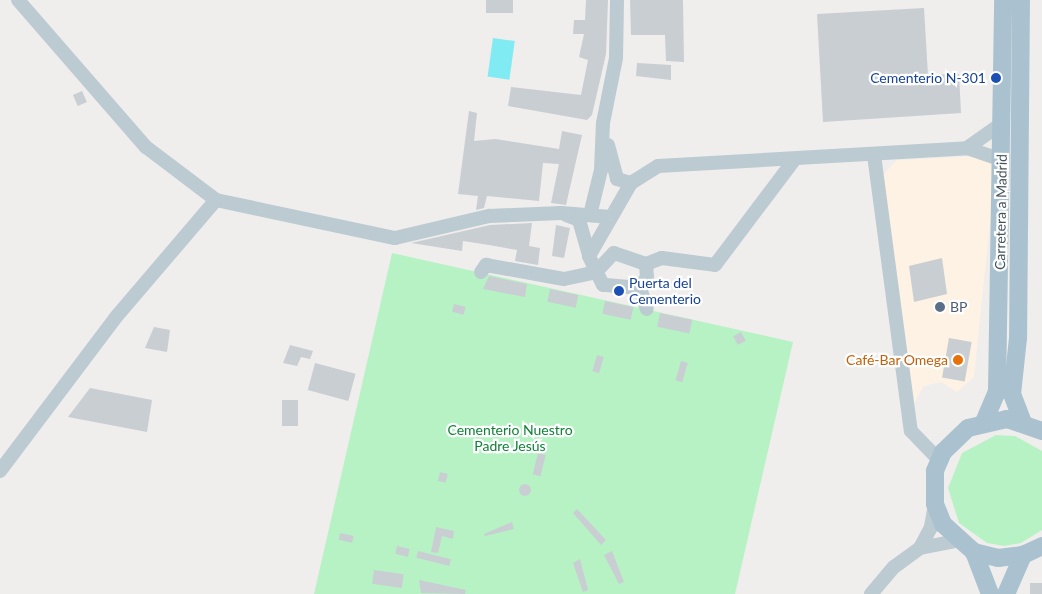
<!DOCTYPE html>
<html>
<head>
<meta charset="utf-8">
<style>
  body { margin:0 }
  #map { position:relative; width:1042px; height:594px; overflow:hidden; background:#f0eded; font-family:Lato,sans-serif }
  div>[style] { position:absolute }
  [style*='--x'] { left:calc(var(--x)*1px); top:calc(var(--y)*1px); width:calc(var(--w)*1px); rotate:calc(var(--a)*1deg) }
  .commercial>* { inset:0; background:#fdf2e3 }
  .green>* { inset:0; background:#b7f2c5 }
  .water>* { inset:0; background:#80ebf2; transform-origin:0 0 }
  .building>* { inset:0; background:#c9ced2; transform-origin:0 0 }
  .round { border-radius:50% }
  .minor>* { height:14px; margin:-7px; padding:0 7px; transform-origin:7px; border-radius:7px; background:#bccad1 }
  .major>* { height:18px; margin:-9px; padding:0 9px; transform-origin:9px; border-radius:9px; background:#aac2cf }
  .dots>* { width:14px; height:14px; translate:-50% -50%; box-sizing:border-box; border:2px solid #fff; border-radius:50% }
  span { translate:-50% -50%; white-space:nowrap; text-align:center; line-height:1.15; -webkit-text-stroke:4.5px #fff; paint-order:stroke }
  .transit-label { font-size:14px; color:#164399 }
  .right { translate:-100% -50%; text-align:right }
  .left { translate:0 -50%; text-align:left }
  .street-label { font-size:14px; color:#44545c }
  .service-label { font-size:14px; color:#4e5e75 }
  .food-label { font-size:14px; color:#c56008 }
  .park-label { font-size:14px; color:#0f8238 }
</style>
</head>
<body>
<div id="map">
  <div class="commercial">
    <div style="clip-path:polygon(982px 156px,996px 166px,974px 377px,957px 392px,941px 382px,924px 386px,912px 407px,879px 179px,897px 160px)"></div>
  </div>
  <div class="green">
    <div style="clip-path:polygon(392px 253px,793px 342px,735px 594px,314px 594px)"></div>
    <div style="clip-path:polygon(996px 435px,1015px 436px,1042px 451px,1042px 530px,1021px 543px,1004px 546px,987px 543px,959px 523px,948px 488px,962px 453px)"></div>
  </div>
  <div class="water">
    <div style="left:493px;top:38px;width:22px;height:39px;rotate:8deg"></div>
  </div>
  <div class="building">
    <div style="left:486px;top:0;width:27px;height:13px"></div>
    <div style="clip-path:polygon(586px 0,608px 0,606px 54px,592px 115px,587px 120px,508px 106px,511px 87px,581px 95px,588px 60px,579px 57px,584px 34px,573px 34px,574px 20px,585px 20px)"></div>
    <div style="clip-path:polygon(630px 0,683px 0,684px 62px,666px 61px,665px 35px,631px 35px)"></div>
    <div style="clip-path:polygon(924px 8px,928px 75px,959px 74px,961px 113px,823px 122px,817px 14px)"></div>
    <div style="clip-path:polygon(637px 63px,671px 65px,671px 80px,636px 76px)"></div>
    <div style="left:82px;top:91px;width:12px;height:10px;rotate:66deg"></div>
    <div style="clip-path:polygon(469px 111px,477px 113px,474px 141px,495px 139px,559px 149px,562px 131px,582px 135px,566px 205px,551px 203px,559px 164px,543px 163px,539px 201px,487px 196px,484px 208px,476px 210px,478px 196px,458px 194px)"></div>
    <div style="clip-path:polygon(532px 223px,529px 246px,540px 248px,538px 265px,515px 261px,517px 250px,489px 245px,463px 241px,462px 251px,411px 243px,490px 225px)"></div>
    <div style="clip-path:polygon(556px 225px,570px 228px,564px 258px,552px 256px)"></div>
    <div style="clip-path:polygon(942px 258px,947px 294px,914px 302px,909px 266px)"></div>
    <div style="clip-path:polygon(489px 276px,527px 284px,525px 297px,483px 289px)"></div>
    <div style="left:550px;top:289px;width:29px;height:13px;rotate:12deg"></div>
    <div style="left:605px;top:301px;width:29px;height:13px;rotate:12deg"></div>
    <div style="left:454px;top:304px;width:12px;height:8px;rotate:14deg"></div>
    <div style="left:660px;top:313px;width:33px;height:14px;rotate:12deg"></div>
    <div style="clip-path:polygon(154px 327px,170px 330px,167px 352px,145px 348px)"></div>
    <div style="left:741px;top:332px;width:10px;height:9px;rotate:61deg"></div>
    <div style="left:949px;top:338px;width:23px;height:40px;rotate:10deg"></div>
    <div style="clip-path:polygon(290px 345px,313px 351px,310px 359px,301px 357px,297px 366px,283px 363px)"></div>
    <div style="left:597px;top:355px;width:7px;height:17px;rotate:16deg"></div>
    <div style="left:681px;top:361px;width:7px;height:20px;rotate:16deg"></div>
    <div style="left:315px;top:363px;width:42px;height:28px;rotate:15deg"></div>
    <div style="clip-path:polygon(90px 388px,152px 400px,147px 432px,68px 417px)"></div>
    <div style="left:282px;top:400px;width:16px;height:26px"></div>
    <div style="left:538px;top:453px;width:8px;height:22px;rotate:14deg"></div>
    <div style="left:440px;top:472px;width:8px;height:9px;rotate:14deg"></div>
    <div class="round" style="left:519px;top:484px;width:12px;height:12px"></div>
    <div style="clip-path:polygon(577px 509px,606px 540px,601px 545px,573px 513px)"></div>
    <div style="clip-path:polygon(512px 522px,514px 529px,485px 536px,484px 534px)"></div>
    <div style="clip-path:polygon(436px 527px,454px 531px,453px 539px,442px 536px,438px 553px,431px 552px)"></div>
    <div style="left:340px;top:533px;width:14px;height:7px;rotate:12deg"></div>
    <div style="left:397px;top:546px;width:13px;height:8px;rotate:13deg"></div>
    <div style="left:418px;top:551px;width:34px;height:7px;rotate:14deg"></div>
    <div style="clip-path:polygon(612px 551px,624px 582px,619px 584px,604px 555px)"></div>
    <div style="clip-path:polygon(580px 559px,588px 590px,583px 592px,573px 563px)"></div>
    <div style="left:374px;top:570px;width:30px;height:14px;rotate:8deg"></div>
    <div style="clip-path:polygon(419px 580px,466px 590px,465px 594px,421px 593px)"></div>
    <div style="left:1030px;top:583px;width:12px;height:11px"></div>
  </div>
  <div class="minor">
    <div style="--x:18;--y:0;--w:195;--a:49"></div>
    <div style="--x:146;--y:147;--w:88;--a:37.1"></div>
    <div style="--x:216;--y:200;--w:183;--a:12"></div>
    <div style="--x:395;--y:238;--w:97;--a:-13.2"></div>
    <div style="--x:489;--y:216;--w:72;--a:-2.4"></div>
    <div style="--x:561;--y:213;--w:50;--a:4.6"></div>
    <div style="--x:608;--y:145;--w:35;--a:75"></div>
    <div style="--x:617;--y:179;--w:15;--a:16"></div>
    <div style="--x:967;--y:148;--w:42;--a:-35.2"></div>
    <div style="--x:874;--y:155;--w:278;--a:82.4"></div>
    <div style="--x:911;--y:431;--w:42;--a:46"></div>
    <div style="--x:566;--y:215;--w:14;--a:21"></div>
    <div style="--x:579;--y:220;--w:37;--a:74"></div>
    <div style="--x:590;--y:215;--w:46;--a:-76.3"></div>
    <div style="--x:601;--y:170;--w:47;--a:-87.6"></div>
    <div style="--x:603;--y:123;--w:66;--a:-78.7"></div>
    <div style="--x:616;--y:58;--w:58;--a:-89"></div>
    <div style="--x:646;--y:264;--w:13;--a:86"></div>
    <div style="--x:647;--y:277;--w:13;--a:122"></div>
    <div style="--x:640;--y:288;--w:22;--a:72"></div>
    <div style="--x:481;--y:272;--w:9;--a:-54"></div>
    <div style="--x:486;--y:265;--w:79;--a:10.2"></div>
    <div style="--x:564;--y:279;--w:33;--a:-12"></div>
    <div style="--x:596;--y:272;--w:26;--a:-47"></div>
    <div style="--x:614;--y:253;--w:34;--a:19"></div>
    <div style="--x:646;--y:264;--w:17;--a:-21"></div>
    <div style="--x:662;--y:258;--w:53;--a:7.5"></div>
    <div style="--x:715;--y:265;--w:133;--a:-53"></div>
    <div style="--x:640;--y:288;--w:37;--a:-175"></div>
    <div style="--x:603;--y:285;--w:32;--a:-116"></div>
    <div style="--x:589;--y:256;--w:84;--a:-60.1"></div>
    <div style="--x:631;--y:183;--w:32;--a:-32"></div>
    <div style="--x:658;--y:166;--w:310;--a:-3.3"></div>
    <div style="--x:967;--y:148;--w:36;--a:19"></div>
    <div style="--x:0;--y:471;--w:193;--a:-53"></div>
    <div style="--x:116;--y:317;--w:154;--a:-49.5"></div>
    <div style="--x:920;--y:548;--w:38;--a:-11"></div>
    <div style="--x:871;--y:594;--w:35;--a:-50"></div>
    <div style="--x:894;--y:567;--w:32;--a:-36"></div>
    <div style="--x:920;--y:548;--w:24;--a:-62"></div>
    <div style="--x:931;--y:527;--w:23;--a:-80"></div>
  </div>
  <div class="major">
    <div style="--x:1021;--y:0;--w:338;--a:90.5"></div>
    <div style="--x:1018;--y:338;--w:56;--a:96.1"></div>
    <div style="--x:1012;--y:394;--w:30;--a:69"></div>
    <div style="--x:984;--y:422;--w:34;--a:-67"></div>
    <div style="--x:997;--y:391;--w:391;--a:-89.1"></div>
    <div style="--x:1042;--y:431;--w:37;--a:-161"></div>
    <div style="--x:1007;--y:419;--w:40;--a:167"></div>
    <div style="--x:968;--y:428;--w:35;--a:136"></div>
    <div style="--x:943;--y:452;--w:21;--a:113"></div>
    <div style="--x:935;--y:471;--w:33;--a:90"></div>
    <div style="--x:935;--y:504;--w:22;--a:68"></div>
    <div style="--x:943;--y:524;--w:42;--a:42.1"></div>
    <div style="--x:974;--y:552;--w:25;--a:14"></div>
    <div style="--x:998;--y:558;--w:25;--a:-7"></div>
    <div style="--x:1023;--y:555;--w:21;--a:-25"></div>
    <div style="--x:974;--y:552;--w:45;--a:69.1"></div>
    <div style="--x:1006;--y:594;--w:43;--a:-66.4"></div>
  </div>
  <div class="dots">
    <div style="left:996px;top:78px;background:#1a4fb4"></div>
    <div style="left:619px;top:291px;background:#1a4fb4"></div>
    <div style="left:940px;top:307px;background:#5c6f8a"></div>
    <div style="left:958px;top:360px;background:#e8710a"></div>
  </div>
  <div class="transit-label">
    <span class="right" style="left:986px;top:78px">Cementerio N-301</span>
    <span class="left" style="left:629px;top:291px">Puerta del<br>Cementerio</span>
  </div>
  <div class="street-label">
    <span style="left:1001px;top:212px;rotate:-89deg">Carretera a Madrid</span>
  </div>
  <div class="service-label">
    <span class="left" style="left:950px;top:307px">BP</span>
  </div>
  <div class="food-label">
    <span class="right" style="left:948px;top:360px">Café-Bar Omega</span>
  </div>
  <div class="park-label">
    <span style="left:510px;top:438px">Cementerio Nuestro<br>Padre Jesús</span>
  </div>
</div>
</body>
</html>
